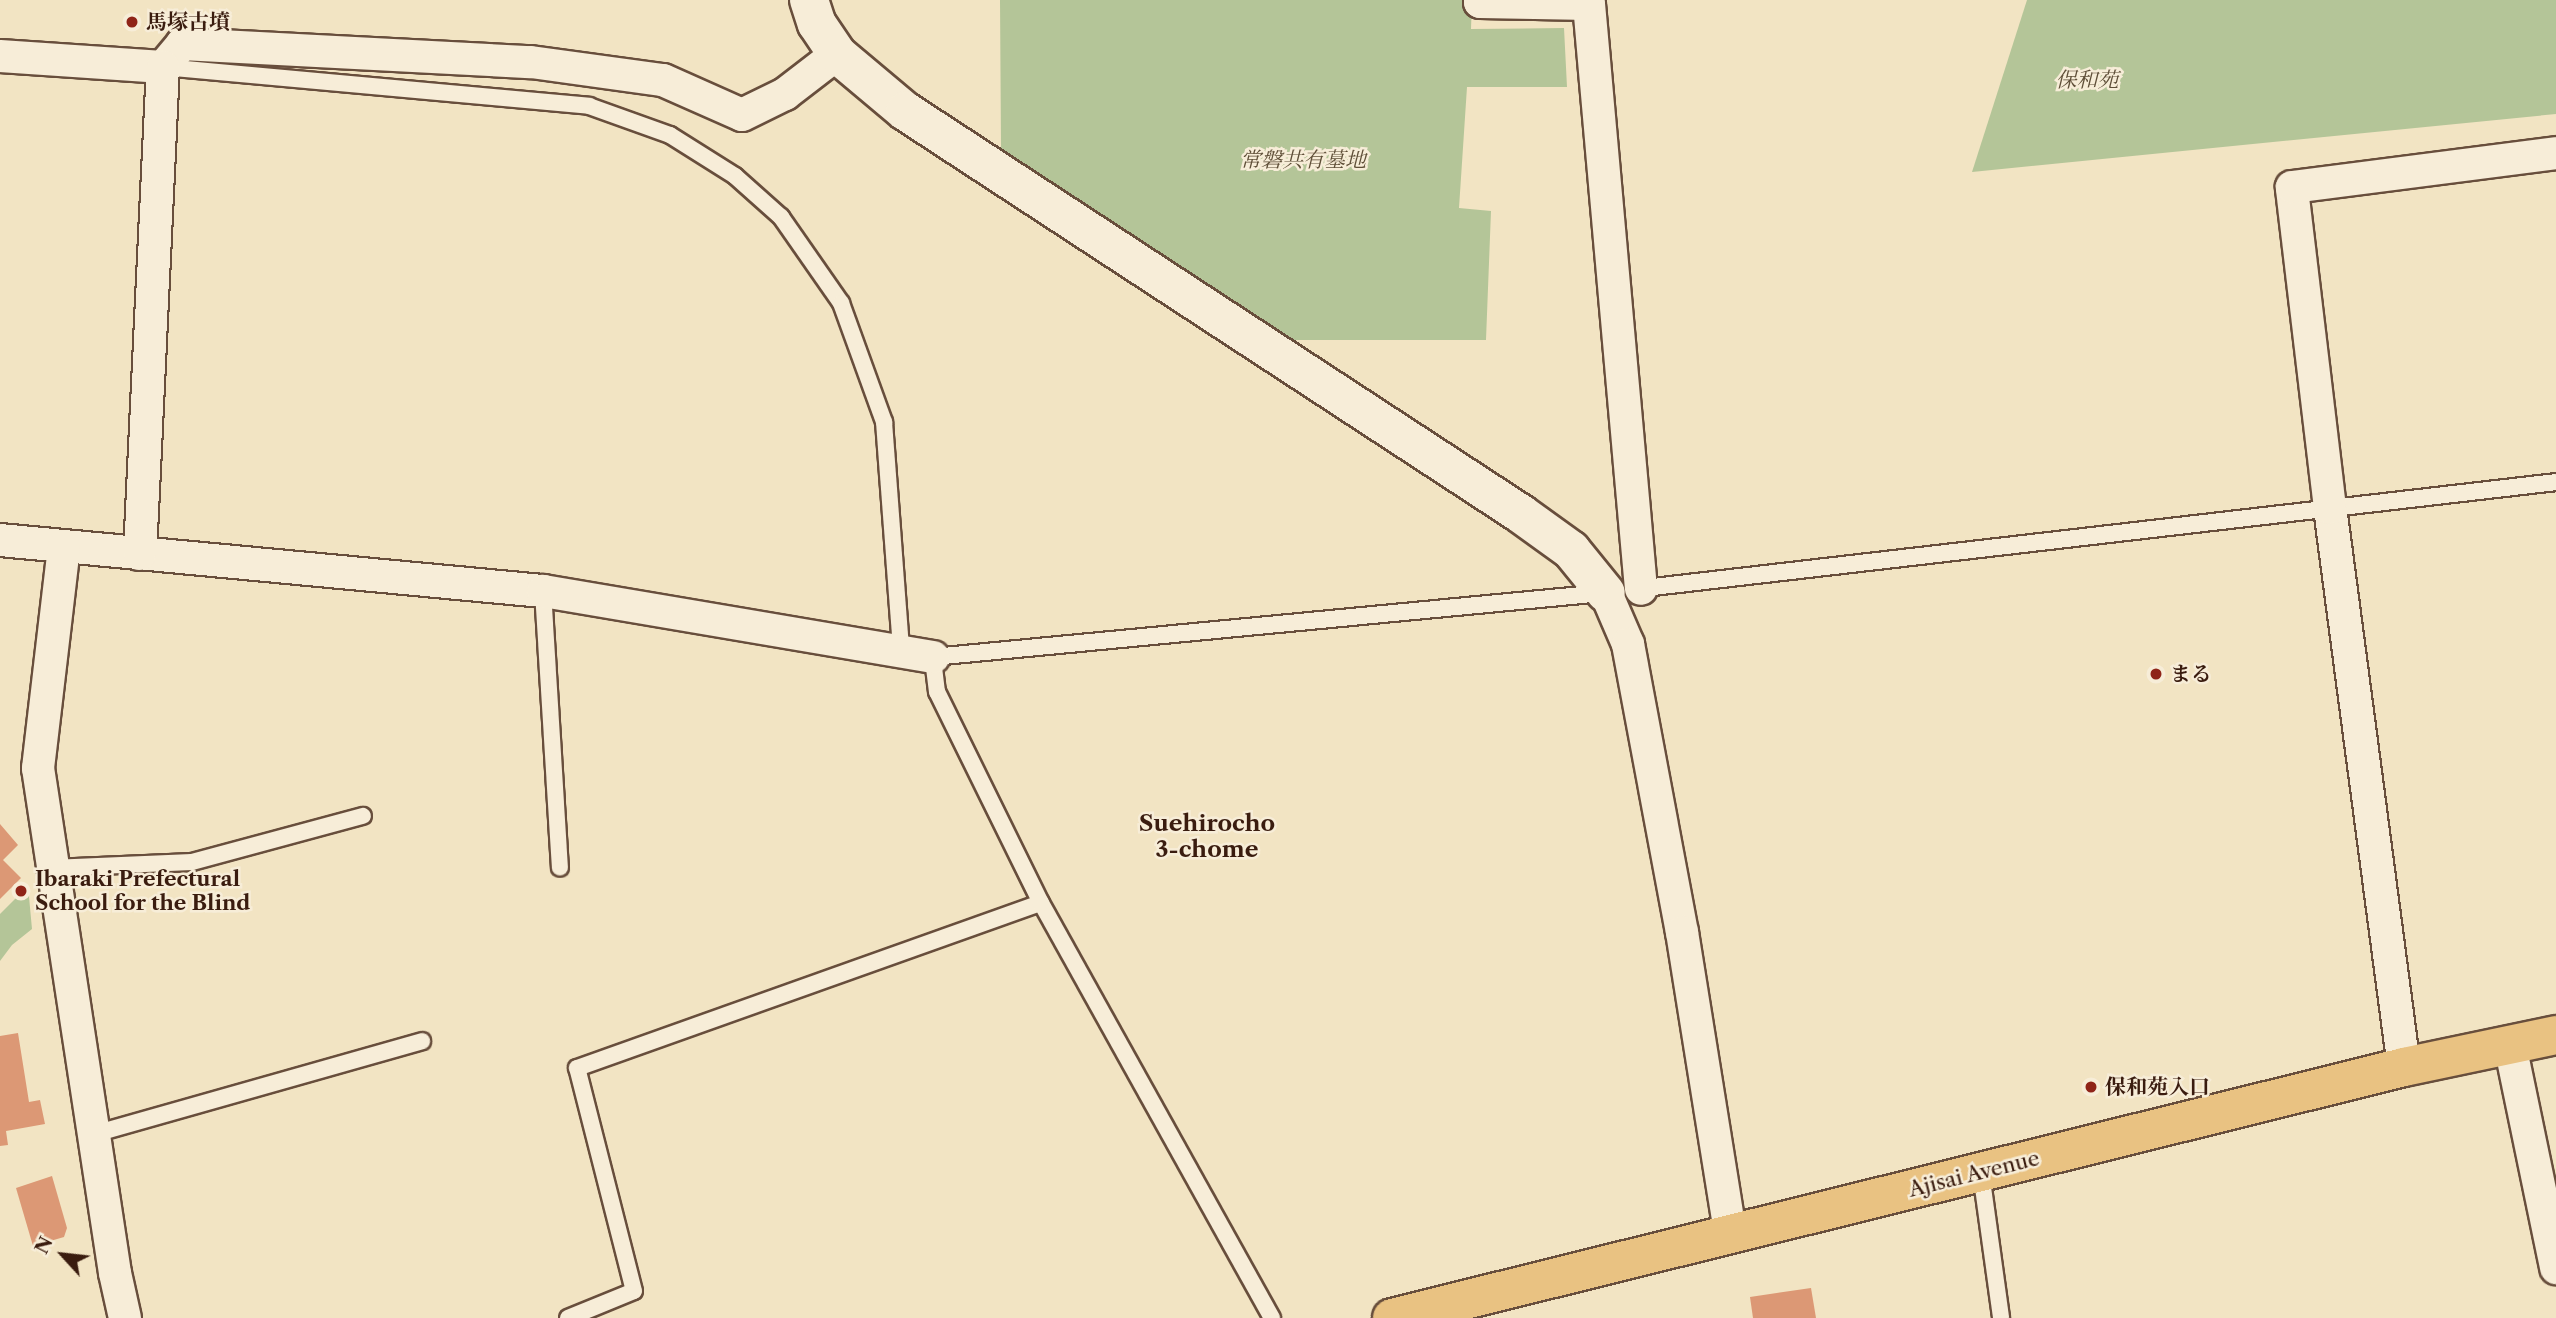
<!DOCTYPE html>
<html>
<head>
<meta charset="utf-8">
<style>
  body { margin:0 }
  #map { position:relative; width:2556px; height:1318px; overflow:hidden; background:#f2e4c3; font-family:"Libre Caslon Text","Noto Serif JP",serif }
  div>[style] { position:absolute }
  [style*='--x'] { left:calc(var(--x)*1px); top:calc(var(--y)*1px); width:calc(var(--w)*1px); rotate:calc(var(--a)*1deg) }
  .green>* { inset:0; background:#b4c598 }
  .building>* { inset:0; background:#dc9875 }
  .roads { filter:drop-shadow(2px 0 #684e3c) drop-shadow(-2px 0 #684e3c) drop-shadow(0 2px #684e3c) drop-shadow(0 -2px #684e3c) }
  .lane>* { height:16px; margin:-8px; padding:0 8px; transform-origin:8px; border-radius:8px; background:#f7edd8 }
  .street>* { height:32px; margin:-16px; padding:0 16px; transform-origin:16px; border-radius:16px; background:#f7edd8 }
  .secondary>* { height:38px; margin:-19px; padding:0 19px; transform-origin:19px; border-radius:19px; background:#f7edd8 }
  .highway>* { height:38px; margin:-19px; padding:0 19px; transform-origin:19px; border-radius:19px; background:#e9c282 }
  .dots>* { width:19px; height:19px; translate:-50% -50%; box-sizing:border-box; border:4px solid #f7edd8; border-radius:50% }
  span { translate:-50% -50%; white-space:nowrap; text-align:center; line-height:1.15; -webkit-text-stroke:5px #f7edd8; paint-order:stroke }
  .poi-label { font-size:21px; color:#3a1c0f; font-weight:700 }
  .left { translate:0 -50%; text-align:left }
  .park-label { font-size:21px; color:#5f4f38; font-style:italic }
  .street-label { font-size:21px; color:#3a1c0f }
  .neighbourhood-label { font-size:23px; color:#3a1c0f; font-weight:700 }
  .north { position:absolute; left:28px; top:1220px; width:70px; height:70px; -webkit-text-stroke:5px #f7edd8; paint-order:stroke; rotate:297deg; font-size:19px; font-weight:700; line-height:28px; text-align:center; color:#3a1c0f }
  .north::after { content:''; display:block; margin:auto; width:24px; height:32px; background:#3a1c0f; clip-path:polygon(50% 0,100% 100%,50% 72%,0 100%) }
</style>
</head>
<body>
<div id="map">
  <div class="green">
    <div style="clip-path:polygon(1000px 0,1472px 0,1471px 29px,1564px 28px,1567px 87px,1467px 87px,1459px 208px,1491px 211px,1486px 340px,1285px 340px,1001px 149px)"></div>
    <div style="clip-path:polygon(2027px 0,2556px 0,2556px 114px,1972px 172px)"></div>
    <div style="clip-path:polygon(28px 886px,32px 929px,12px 945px,0 961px,0 914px)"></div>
  </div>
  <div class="building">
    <div style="clip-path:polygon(0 824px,18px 845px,3px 860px,21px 878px,0 899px)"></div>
    <div style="clip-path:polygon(18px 1033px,29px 1102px,40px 1100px,45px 1124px,6px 1131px,8px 1145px,0 1146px,0 1036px)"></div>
    <div style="clip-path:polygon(52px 1176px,67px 1228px,64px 1237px,33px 1246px,16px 1188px)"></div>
    <div style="clip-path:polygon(1811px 1288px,1816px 1318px,1753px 1318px,1750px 1297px)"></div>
  </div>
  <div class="roads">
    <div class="lane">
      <div style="--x:163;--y:67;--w:428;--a:5.2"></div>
      <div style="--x:589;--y:106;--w:86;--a:19.7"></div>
      <div style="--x:670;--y:135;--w:77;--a:32.2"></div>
      <div style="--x:735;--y:176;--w:62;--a:41.7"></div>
      <div style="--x:781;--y:217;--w:105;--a:55.1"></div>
      <div style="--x:841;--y:303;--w:127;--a:70.1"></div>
      <div style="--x:884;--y:422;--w:229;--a:85.7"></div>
      <div style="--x:1636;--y:589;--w:926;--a:-6.63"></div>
      <div style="--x:543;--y:591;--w:277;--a:86.5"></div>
      <div style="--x:51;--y:868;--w:141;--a:-2.4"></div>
      <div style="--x:192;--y:862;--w:177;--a:-15.1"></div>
      <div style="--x:94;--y:1134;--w:341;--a:-15.8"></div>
      <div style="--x:1981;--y:1173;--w:146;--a:82.1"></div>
      <div style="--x:568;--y:1318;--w:71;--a:-22.2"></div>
      <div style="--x:634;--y:1291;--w:230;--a:-104.3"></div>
      <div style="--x:577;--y:1068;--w:492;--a:-19.6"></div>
      <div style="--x:1272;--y:1318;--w:475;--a:-119.1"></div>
      <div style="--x:1041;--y:903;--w:235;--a:-116.2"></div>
      <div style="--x:937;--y:692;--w:35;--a:-97"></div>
      <div style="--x:933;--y:657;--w:673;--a:-5.46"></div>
    </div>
    <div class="street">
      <div style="--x:1480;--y:0;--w:2;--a:90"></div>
      <div style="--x:1480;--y:2;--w:109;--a:1.1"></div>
      <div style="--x:1589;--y:4;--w:587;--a:84.92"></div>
      <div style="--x:0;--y:56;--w:163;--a:3.9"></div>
      <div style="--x:163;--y:67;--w:30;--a:-50"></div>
      <div style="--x:182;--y:44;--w:349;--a:3"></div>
      <div style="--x:531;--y:62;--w:133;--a:7.8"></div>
      <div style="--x:663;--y:80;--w:86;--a:23.9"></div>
      <div style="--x:742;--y:115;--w:48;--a:-26"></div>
      <div style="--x:785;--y:94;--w:66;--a:-37.6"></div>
      <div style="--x:0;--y:540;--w:545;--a:5.37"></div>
      <div style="--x:543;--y:591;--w:396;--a:9.6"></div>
      <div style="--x:64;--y:547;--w:223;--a:96.7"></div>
      <div style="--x:38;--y:768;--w:511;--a:81.33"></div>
      <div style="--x:115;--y:1273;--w:46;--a:77.5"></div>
      <div style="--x:140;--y:554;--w:488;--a:-87.3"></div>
      <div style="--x:1606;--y:593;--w:56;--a:66.7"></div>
      <div style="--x:1628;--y:644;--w:293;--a:79.4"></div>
      <div style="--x:1682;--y:932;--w:305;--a:80.9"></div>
      <div style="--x:2510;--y:1045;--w:228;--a:78.3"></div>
      <div style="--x:2404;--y:1067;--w:564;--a:-97.54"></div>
      <div style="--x:2330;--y:508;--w:323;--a:-96.8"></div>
      <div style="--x:2292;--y:187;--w:266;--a:-7.3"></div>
    </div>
    <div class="secondary">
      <div style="--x:809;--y:0;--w:25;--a:72"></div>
      <div style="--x:817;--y:24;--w:36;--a:56"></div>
      <div style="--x:837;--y:54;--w:89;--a:40"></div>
      <div style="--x:905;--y:111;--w:736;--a:33.19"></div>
      <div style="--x:1521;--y:514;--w:62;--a:35.8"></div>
      <div style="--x:1571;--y:550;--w:55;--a:50.9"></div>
    </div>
    <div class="highway">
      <div style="--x:1392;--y:1318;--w:1043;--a:-13.93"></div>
      <div style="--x:2404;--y:1067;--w:155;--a:-11.9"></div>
    </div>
  </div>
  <div class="dots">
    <div style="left:132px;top:22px;background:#8f2418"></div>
    <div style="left:2156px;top:674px;background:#8f2418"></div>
    <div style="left:21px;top:891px;background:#8f2418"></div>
    <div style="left:2091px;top:1087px;background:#8f2418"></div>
  </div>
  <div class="poi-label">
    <span class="left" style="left:146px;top:22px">馬塚古墳</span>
    <span class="left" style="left:2170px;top:674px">まる</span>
    <span class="left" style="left:35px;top:891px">Ibaraki Prefectural<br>School for the Blind</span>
    <span class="left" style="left:2105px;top:1087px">保和苑入口</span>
  </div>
  <div class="park-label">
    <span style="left:2087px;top:80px">保和苑</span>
    <span style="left:1303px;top:160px">常磐共有墓地</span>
  </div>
  <div class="street-label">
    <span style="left:1974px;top:1174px;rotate:-14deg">Ajisai Avenue</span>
  </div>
  <div class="neighbourhood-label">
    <span style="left:1207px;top:836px">Suehirocho<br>3-chome</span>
  </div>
  <div class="north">N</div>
</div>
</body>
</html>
